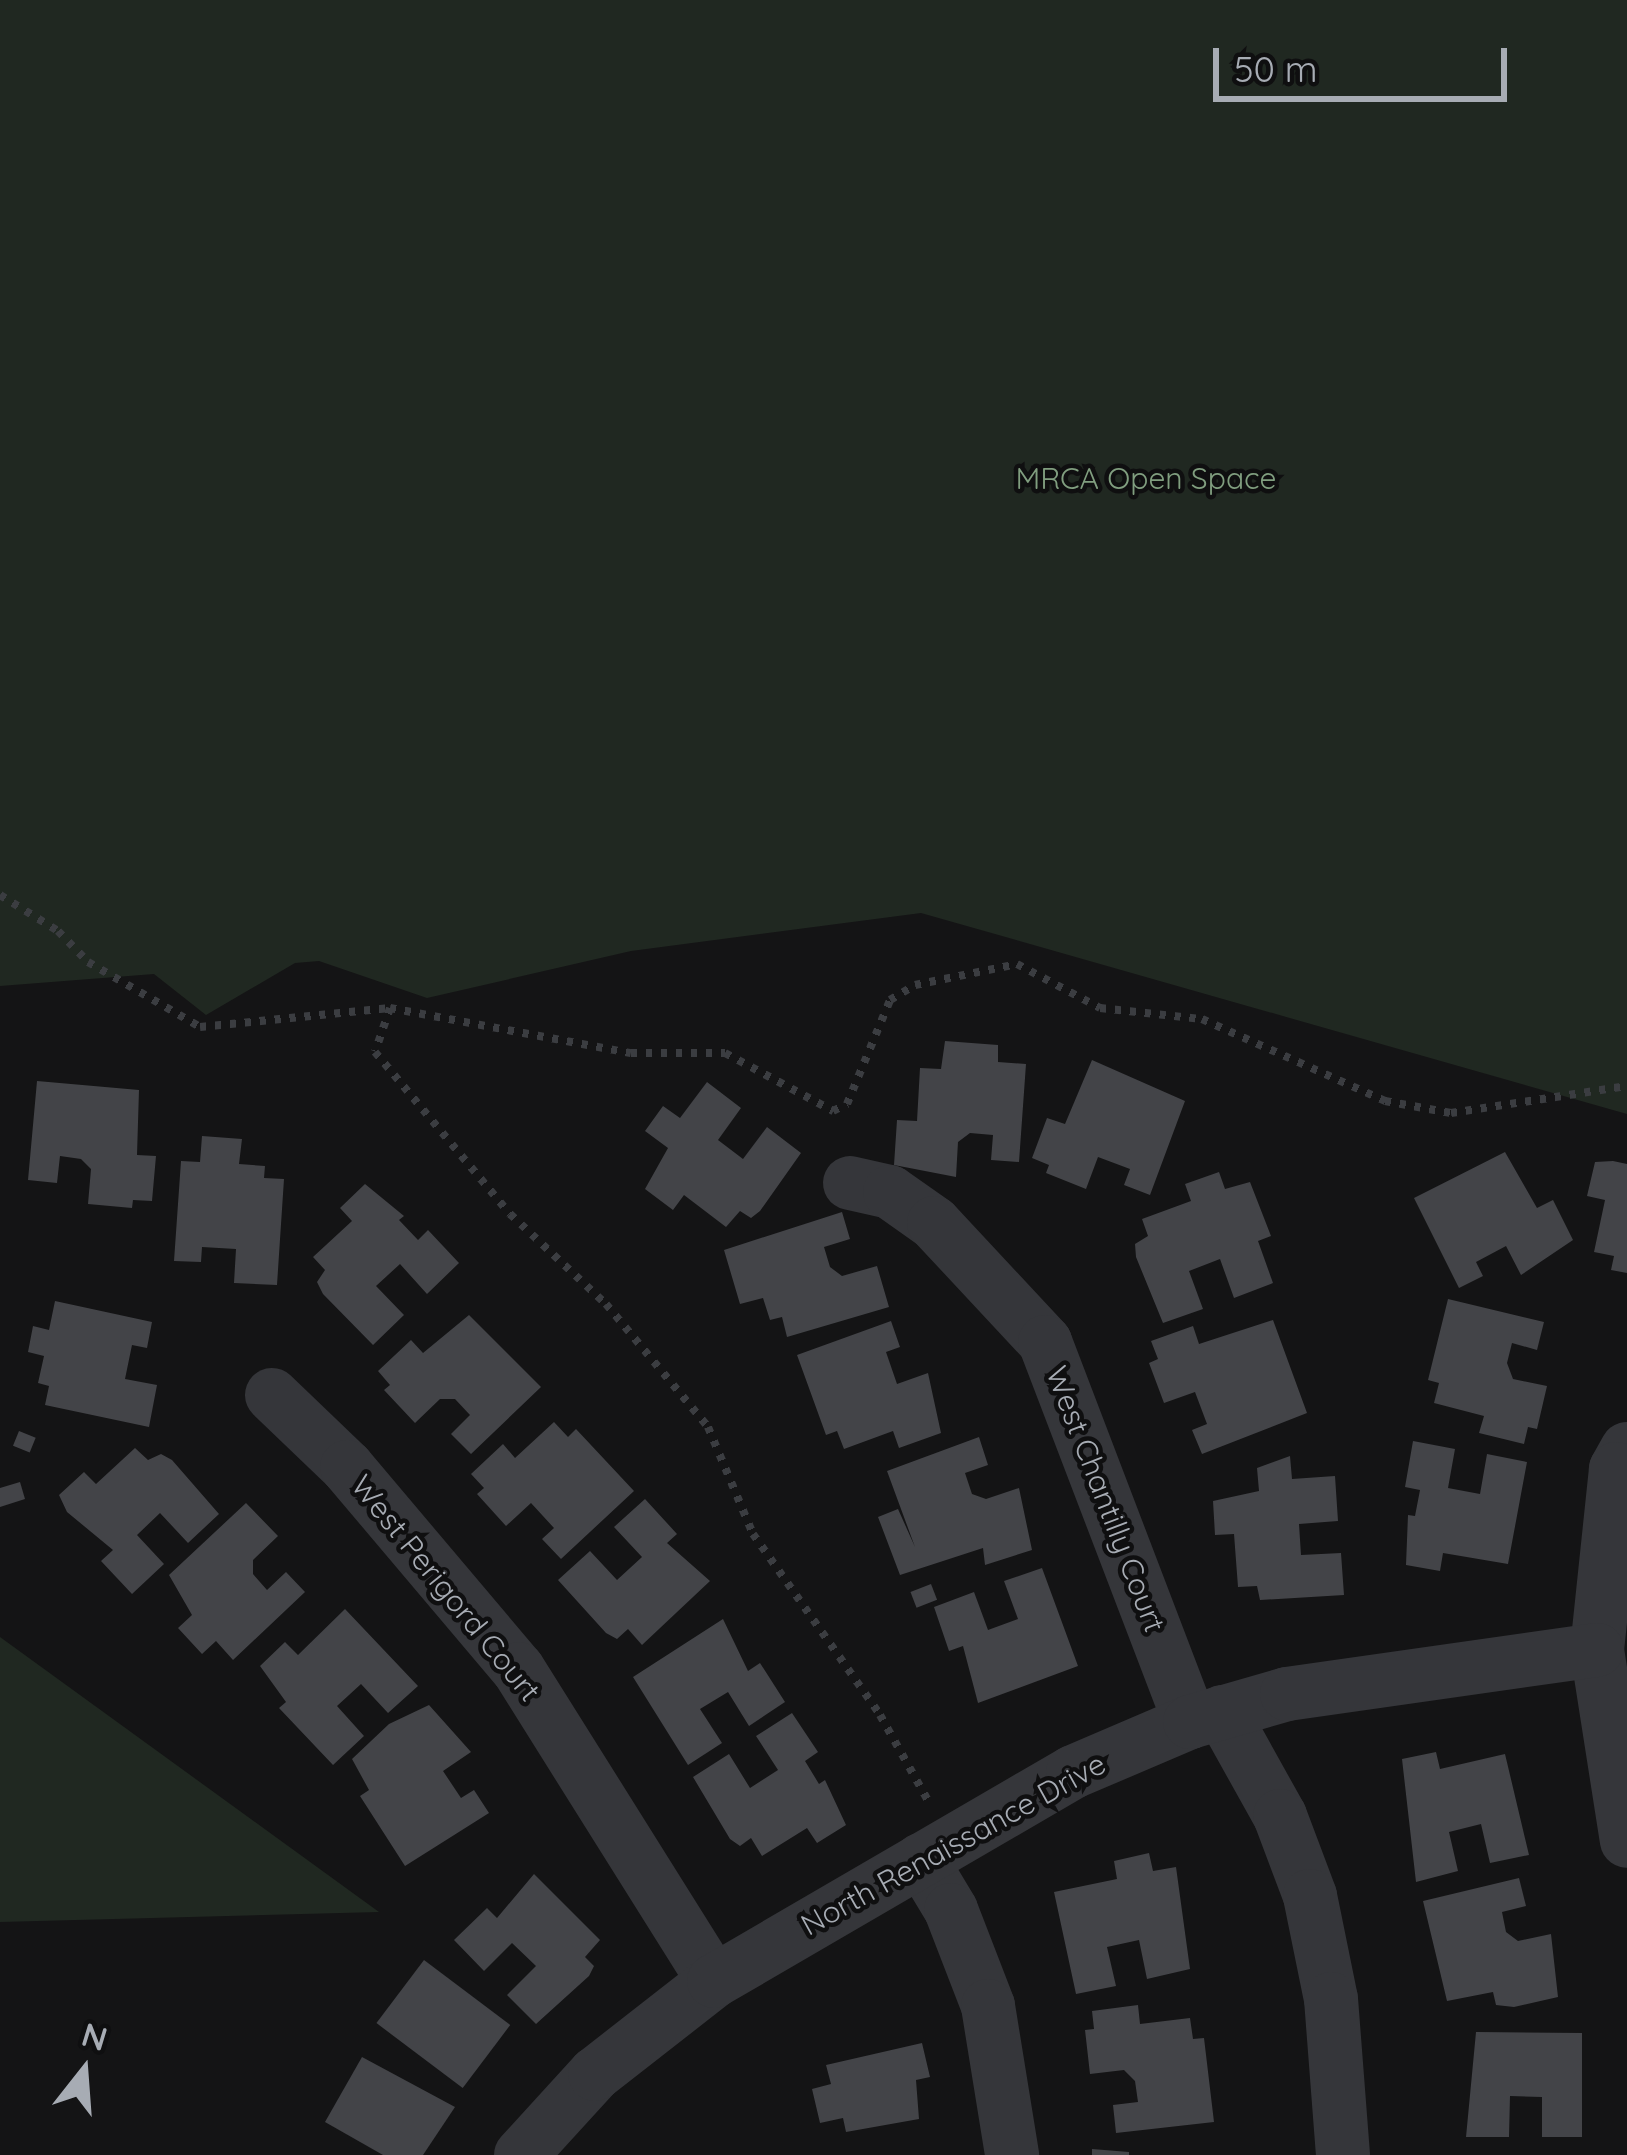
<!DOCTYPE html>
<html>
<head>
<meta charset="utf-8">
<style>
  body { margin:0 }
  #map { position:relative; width:1627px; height:2155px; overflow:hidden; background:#141415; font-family:Quicksand,sans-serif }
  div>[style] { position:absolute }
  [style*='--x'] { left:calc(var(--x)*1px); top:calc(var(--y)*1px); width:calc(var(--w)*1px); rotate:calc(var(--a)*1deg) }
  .green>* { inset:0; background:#202821 }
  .building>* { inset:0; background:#434448; transform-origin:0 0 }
  .path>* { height:8px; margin-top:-4px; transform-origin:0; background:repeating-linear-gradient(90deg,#3b3d41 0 6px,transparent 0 15px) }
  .minor>* { height:54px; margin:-27px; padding:0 27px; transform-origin:27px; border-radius:27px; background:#35363a }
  span { translate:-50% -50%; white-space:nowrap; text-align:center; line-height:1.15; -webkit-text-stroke:9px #0f0f10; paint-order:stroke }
  .park-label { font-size:30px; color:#809e7f }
  .street-label { font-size:30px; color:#a7acb4 }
  .north { position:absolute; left:24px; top:2011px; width:120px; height:120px; -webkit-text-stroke:9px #0f0f10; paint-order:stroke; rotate:17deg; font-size:33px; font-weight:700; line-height:48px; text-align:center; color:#a7acb4 }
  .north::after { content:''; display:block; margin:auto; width:42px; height:54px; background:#a7acb4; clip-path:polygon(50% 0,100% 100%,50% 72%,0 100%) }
  .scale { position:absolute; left:1213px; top:48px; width:294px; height:54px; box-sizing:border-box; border:6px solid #a7acb4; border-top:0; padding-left:15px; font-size:36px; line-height:42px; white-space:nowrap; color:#a7acb4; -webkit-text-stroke:9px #0f0f10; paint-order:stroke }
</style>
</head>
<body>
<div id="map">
  <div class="green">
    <div style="clip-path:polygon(0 0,1627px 0,1627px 1114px,921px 913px,631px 951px,427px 998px,319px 961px,295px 963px,206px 1015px,154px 974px,0 986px)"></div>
    <div style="clip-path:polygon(0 1637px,379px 1912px,0 1922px)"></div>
  </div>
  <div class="building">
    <div style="clip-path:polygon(945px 1041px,998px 1045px,998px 1062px,1026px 1064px,1019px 1162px,991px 1160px,993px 1135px,970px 1133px,958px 1142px,956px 1177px,894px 1165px,897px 1120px,917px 1121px,920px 1068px,941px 1069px)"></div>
    <div style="clip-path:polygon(1092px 1060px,1185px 1101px,1150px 1195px,1124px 1185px,1130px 1169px,1098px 1157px,1086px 1189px,1046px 1173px,1049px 1165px,1032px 1158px,1047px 1118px,1065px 1124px)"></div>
    <div style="clip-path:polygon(37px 1081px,139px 1090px,137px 1155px,156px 1156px,152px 1201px,133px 1200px,132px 1208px,88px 1204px,91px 1169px,81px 1159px,60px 1156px,57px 1183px,28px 1180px)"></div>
    <div style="clip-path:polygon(707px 1082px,741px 1108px,718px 1140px,743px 1159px,767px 1127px,801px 1153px,760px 1211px,751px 1218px,740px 1211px,726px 1227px,684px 1195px,673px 1210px,645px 1189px,668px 1148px,645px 1131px,663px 1106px,680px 1118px)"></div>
    <div style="clip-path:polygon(202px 1136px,242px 1139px,239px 1164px,265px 1166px,264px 1178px,284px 1179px,277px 1285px,234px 1283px,236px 1249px,202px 1247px,201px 1262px,174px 1261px,181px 1161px,200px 1162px)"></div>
    <div style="clip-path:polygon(1505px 1152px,1537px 1208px,1553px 1200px,1573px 1240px,1521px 1275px,1506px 1246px,1476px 1262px,1483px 1276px,1459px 1288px,1414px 1198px)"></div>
    <div style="clip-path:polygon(1613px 1161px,1627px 1164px,1627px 1273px,1611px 1270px,1614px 1256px,1594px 1252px,1605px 1200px,1587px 1196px,1595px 1162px)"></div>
    <div style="clip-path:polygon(1219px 1172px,1225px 1189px,1250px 1182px,1271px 1236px,1258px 1241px,1273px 1283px,1234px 1298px,1220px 1259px,1189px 1271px,1203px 1309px,1163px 1323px,1136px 1257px,1135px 1244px,1148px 1236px,1142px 1219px,1191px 1201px,1185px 1184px)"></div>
    <div style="clip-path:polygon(365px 1184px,404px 1216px,399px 1220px,418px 1240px,428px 1230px,459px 1263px,427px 1294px,400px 1264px,376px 1286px,404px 1315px,373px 1345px,323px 1294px,317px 1282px,325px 1270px,313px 1257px,352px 1221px,340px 1208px)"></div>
    <div style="clip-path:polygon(842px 1212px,850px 1239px,824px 1247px,830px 1267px,842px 1276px,877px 1266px,889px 1307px,787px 1337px,782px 1317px,770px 1320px,763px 1298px,740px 1304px,724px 1250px)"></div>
    <div style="clip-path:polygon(1448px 1299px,1544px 1322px,1537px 1350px,1512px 1343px,1507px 1363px,1513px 1379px,1547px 1386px,1537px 1429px,1528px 1427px,1524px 1444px,1479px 1433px,1484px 1416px,1434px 1403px,1439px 1383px,1428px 1380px)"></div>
    <div style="clip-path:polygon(55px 1301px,152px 1322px,147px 1348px,132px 1345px,125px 1379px,157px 1385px,149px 1427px,45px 1405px,49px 1386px,38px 1383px,44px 1356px,28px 1352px,33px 1326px,49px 1330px)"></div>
    <div style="clip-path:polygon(469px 1315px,541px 1387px,471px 1454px,451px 1434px,470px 1415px,455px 1399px,440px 1399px,415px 1423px,384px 1390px,390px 1385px,378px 1371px,411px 1340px,423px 1353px)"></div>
    <div style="clip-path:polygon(1273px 1320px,1307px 1413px,1202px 1454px,1192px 1430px,1207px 1424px,1195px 1392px,1164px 1403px,1149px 1363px,1158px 1359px,1151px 1341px,1193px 1326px,1199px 1344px)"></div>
    <div style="clip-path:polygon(891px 1321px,900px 1347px,886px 1352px,897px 1384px,928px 1373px,941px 1433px,899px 1448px,893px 1431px,844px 1449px,837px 1431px,826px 1435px,797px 1355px)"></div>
    <div style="clip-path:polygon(554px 1422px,568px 1437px,576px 1429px,634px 1491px,561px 1559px,542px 1539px,554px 1528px,531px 1503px,506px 1526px,477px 1494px,484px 1488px,471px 1474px,503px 1444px,515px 1458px)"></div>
    <div style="left:19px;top:1431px;width:18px;height:16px;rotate:22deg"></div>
    <div style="clip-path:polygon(979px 1437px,988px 1465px,965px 1473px,972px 1494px,986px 1499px,1019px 1488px,1032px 1550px,985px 1565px,983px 1548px,900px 1575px,878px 1517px,898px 1509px,915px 1547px,887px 1471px)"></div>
    <div style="clip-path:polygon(1413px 1441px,1455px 1449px,1448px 1488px,1480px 1494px,1487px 1454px,1527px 1462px,1508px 1564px,1443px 1553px,1440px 1571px,1406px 1565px,1408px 1515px,1415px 1516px,1420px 1490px,1405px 1487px)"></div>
    <div style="clip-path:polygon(135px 1448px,148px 1460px,161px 1454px,172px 1460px,219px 1514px,188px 1543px,160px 1513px,137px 1535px,164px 1564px,132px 1594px,101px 1561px,113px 1550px,67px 1512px,59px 1495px,84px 1472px,96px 1484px)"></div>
    <div style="clip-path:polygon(1290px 1456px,1292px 1479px,1335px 1476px,1338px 1521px,1299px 1524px,1301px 1555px,1341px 1553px,1344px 1595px,1260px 1600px,1257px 1586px,1238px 1587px,1234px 1534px,1215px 1535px,1213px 1501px,1259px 1491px,1257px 1468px)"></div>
    <div style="clip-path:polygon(20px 1482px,25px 1499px,0 1507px,0 1488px)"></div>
    <div style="clip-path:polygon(645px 1499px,677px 1534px,667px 1543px,710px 1581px,642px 1645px,628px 1629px,617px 1639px,606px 1633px,558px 1580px,590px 1551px,617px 1580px,642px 1557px,614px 1527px)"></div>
    <div style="clip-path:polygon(246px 1503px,278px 1536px,253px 1560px,253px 1574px,267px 1590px,286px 1572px,305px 1592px,233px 1660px,216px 1641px,202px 1654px,178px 1628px,192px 1615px,169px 1575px)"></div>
    <div style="clip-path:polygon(1042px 1568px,1078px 1666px,978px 1703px,963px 1646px,949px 1651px,934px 1607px,974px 1592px,988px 1630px,1018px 1619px,1004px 1581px)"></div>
    <div style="left:931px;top:1584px;width:17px;height:22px;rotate:69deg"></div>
    <div style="clip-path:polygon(345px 1609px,418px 1686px,388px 1713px,361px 1684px,337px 1706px,364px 1736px,333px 1765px,279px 1708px,286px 1702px,260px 1666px,285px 1642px,298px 1655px)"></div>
    <div style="clip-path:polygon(723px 1619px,748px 1671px,760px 1663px,785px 1702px,749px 1726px,728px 1692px,700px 1709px,722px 1743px,688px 1765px,633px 1677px)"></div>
    <div style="clip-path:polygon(429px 1705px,471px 1752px,443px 1771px,461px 1798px,474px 1790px,489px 1813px,405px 1866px,360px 1796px,369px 1790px,352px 1759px,389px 1724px)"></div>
    <div style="clip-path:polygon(792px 1713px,818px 1752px,805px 1761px,819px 1784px,825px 1780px,846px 1825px,817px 1843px,807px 1828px,762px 1856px,751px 1838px,740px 1846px,730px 1839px,693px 1777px,729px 1754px,750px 1788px,778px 1770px,756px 1736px)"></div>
    <div style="clip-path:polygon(1436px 1752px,1440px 1769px,1505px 1754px,1529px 1855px,1490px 1863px,1481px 1824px,1449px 1832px,1458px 1871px,1416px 1882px,1402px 1759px)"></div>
    <div style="clip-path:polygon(1149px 1853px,1153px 1871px,1176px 1867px,1190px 1969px,1147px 1979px,1139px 1940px,1107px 1947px,1116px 1986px,1076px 1994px,1054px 1892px,1117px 1879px,1114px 1861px)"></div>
    <div style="clip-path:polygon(534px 1874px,600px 1940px,585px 1957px,594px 1966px,589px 1976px,536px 2024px,507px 1995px,536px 1966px,512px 1943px,484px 1971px,454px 1940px,487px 1908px,497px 1918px)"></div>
    <div style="clip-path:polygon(1519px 1878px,1526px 1906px,1502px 1912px,1506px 1932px,1518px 1941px,1551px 1934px,1558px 1997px,1514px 2007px,1496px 2005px,1493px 1992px,1447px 2001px,1423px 1901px)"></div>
    <div style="left:424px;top:1960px;width:108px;height:79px;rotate:37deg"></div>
    <div style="clip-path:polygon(1138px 2005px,1140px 2024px,1190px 2018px,1193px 2039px,1204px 2038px,1214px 2122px,1116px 2133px,1113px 2105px,1138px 2102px,1135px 2081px,1124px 2070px,1090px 2074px,1085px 2030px,1094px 2029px,1092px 2011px)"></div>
    <div style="clip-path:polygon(1476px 2032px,1582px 2033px,1582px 2137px,1542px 2137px,1542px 2097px,1510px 2096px,1509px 2137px,1466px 2137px)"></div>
    <div style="clip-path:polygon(922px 2043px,930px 2077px,916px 2080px,919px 2119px,846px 2132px,843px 2118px,820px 2123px,812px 2089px,831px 2084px,826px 2065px)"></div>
    <div style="clip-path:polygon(362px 2057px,455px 2107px,423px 2155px,383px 2155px,325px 2122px)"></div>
    <div style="clip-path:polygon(1092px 2149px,1129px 2152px,1129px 2155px,1092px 2155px)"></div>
  </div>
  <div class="path">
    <div style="--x:0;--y:895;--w:68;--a:31.8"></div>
    <div style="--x:58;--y:931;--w:43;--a:45.9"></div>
    <div style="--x:88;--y:962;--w:129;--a:30.1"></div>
    <div style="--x:200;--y:1027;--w:191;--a:-5.7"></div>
    <div style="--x:390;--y:1008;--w:245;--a:10.6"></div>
    <div style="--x:631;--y:1053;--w:94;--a:0"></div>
    <div style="--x:725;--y:1053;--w:123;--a:28.2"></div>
    <div style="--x:833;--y:1111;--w:16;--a:-27"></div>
    <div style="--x:847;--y:1104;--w:113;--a:-67.5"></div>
    <div style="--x:890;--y:1000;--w:29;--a:-31"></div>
    <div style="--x:915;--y:985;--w:104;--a:-11.6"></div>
    <div style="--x:1017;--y:964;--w:94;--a:27.9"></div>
    <div style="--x:1100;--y:1008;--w:103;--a:6.2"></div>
    <div style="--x:1202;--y:1019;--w:201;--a:24.1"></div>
    <div style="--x:1385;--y:1101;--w:67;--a:10.3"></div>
    <div style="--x:1451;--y:1113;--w:178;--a:-8.7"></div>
    <div style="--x:390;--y:1008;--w:46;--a:108.8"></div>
    <div style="--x:375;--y:1052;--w:211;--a:50.2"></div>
    <div style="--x:510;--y:1214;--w:132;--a:43.2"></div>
    <div style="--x:606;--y:1304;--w:160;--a:50.3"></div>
    <div style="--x:708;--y:1427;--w:116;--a:67.2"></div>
    <div style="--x:753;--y:1534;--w:221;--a:54.9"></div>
    <div style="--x:880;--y:1715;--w:102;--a:60.7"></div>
  </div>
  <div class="minor">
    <div style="--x:850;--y:1183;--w:41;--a:12.7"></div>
    <div style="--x:890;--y:1192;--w:54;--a:35.2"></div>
    <div style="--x:934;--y:1223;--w:163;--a:47"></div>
    <div style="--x:1045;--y:1342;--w:407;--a:69.1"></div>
    <div style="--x:272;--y:1395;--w:104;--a:43.8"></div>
    <div style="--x:347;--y:1467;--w:265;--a:49.8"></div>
    <div style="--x:518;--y:1669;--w:368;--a:57.9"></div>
    <div style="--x:1627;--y:1449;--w:23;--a:119"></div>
    <div style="--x:1616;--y:1469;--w:182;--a:96"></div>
    <div style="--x:1597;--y:1650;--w:193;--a:81.1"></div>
    <div style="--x:1222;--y:1712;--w:119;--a:60.9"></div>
    <div style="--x:1280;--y:1816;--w:85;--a:69.4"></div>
    <div style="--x:1310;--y:1896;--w:105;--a:78.5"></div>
    <div style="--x:1331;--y:1999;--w:156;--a:85.6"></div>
    <div style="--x:921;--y:1860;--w:58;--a:59"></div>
    <div style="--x:951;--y:1910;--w:103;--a:68.9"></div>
    <div style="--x:988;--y:2006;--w:151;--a:80.8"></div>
    <div style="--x:521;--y:2155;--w:110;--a:-47.6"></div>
    <div style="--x:595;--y:2074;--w:151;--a:-38"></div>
    <div style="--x:714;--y:1981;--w:415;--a:-30.2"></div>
    <div style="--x:1073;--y:1772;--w:127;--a:-23.1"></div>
    <div style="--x:1190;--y:1722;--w:101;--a:-16.1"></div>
    <div style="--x:1287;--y:1694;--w:313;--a:-8.1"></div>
  </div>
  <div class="park-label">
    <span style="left:1146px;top:478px">MRCA Open Space</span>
  </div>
  <div class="street-label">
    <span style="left:1106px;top:1499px;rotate:69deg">West Chantilly Court</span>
    <span style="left:446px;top:1588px;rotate:51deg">West Perigord Court</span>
    <span style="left:953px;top:1844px;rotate:-29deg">North Renaissance Drive</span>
  </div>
  <div class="north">N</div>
  <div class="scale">50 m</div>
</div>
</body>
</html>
